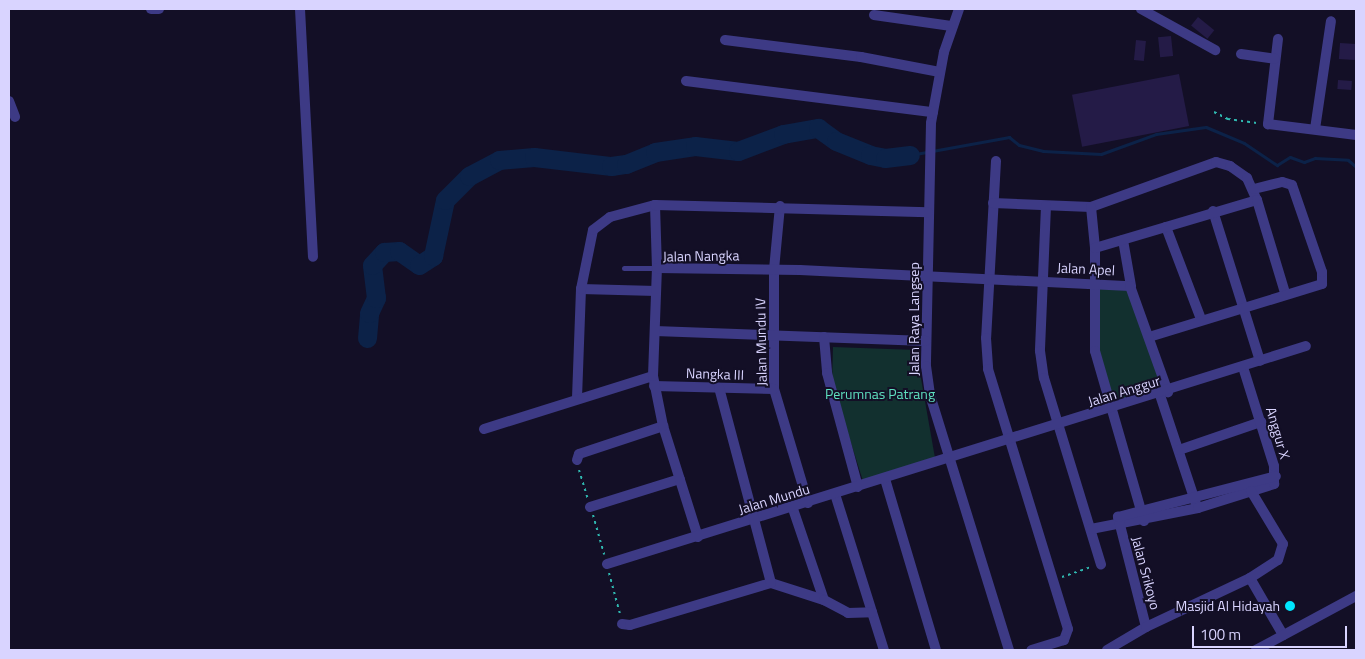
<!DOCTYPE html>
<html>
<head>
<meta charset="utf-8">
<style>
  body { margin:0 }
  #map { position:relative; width:1365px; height:659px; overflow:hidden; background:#130f26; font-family:"Titillium Web",sans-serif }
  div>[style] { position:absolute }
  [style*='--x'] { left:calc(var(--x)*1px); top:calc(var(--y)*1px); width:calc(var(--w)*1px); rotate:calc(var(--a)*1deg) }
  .green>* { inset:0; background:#12302f }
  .stream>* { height:3px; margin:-1.5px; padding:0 1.5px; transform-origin:1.5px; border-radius:1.5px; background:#0c2248 }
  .river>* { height:19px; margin:-9.5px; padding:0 9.5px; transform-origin:9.5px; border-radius:9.5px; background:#0c2248 }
  .building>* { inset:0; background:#241b47; transform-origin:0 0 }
  .path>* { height:2px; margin-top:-1px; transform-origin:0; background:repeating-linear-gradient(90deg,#2fb8b0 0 2.5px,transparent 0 6.5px) }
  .service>* { height:5px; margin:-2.5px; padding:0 2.5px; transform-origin:2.5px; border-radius:2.5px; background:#3d3a85 }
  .minor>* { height:10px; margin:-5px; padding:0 5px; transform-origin:5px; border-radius:5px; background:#3d3a85 }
  .dots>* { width:14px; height:14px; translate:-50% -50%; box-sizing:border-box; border:2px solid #130f26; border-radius:50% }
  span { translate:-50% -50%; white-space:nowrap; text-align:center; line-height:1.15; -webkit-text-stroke:4px #130f26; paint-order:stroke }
  .street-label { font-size:14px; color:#d9d4ff }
  .park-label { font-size:14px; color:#5fe0c0 }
  .poi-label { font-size:14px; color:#d9d4ff }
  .right { translate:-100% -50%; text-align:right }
  .frame { position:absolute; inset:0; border:10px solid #d9d4ff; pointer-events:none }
  .scale { position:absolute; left:1192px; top:626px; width:155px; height:22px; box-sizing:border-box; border:2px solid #d9d4ff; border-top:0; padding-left:6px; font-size:15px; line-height:18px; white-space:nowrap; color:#d9d4ff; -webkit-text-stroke:4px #130f26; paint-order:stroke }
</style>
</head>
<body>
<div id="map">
  <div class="green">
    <div style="clip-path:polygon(1094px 284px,1132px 287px,1168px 391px,1111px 409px,1096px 350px)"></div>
    <div style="clip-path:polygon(833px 347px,916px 350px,935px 458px,863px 481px,832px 383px)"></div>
  </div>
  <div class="stream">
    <div style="--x:910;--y:155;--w:101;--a:-10.3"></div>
    <div style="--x:1009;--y:137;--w:13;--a:39"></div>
    <div style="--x:1019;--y:145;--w:25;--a:14"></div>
    <div style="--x:1043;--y:151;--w:58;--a:3"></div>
    <div style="--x:1101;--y:154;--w:59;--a:-20"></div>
    <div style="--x:1156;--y:134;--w:50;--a:-8"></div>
    <div style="--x:1206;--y:127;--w:41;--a:22.8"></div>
    <div style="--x:1244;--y:143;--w:40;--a:34"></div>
    <div style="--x:1277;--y:165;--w:15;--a:-32"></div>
    <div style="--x:1290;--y:157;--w:15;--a:20"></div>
    <div style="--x:1304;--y:162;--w:12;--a:-20"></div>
    <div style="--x:1315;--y:158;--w:33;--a:3"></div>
    <div style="--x:1348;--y:160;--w:11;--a:41"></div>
  </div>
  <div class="river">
    <div style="--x:367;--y:338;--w:25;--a:-85"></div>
    <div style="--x:369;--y:313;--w:17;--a:-65"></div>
    <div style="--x:376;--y:298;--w:33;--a:-97"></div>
    <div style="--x:372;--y:265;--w:18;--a:-47"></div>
    <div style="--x:384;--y:252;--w:15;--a:-4"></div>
    <div style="--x:399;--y:251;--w:24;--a:35"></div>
    <div style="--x:419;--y:265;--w:17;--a:-33"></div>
    <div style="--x:433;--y:256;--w:57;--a:-77.9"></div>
    <div style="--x:445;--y:200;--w:34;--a:-45"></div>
    <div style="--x:469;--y:176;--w:34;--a:-28"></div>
    <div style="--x:499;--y:160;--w:35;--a:-5"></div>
    <div style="--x:534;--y:157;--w:78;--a:6.7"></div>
    <div style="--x:611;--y:166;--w:15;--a:-8"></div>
    <div style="--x:626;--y:164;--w:31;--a:-22"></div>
    <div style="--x:655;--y:152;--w:40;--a:-8.5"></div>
    <div style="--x:695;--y:146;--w:43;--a:6.6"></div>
    <div style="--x:738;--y:151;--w:48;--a:-20.7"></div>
    <div style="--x:783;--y:134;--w:36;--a:-10"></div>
    <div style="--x:818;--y:128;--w:22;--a:36"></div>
    <div style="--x:836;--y:141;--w:37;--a:22"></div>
    <div style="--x:870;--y:155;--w:15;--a:11"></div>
    <div style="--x:885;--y:158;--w:25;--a:-7"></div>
  </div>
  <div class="building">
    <div style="left:1198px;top:17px;width:21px;height:11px;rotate:39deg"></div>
    <div style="left:1171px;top:36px;width:20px;height:13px;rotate:84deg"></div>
    <div style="left:1136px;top:40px;width:10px;height:20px;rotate:6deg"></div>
    <div style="left:1340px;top:43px;width:16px;height:16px;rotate:4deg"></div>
    <div style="left:1179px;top:74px;width:53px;height:109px;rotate:79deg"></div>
    <div style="left:1338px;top:80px;width:14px;height:9px;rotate:4deg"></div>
  </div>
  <div class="path">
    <div style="--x:1214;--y:112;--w:16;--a:27"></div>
    <div style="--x:1228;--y:119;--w:29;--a:8"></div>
    <div style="--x:579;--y:470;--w:30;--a:73"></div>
    <div style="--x:593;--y:515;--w:41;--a:74.2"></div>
    <div style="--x:609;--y:573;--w:42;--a:75"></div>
    <div style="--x:1062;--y:577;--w:31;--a:-19"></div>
  </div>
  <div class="service">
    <div style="--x:624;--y:268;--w:33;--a:0"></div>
  </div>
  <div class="minor">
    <div style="--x:151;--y:9;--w:8;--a:0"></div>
    <div style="--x:300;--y:9;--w:248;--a:87"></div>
    <div style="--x:959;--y:9;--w:46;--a:109.2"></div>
    <div style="--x:944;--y:52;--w:72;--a:100.4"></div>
    <div style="--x:931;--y:123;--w:243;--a:91.2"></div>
    <div style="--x:926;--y:366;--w:29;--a:82"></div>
    <div style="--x:930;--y:395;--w:267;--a:72.8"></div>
    <div style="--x:1141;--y:9;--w:85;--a:29"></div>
    <div style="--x:874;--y:15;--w:78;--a:8.1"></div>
    <div style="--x:1278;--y:39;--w:86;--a:96.7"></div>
    <div style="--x:1268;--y:124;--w:89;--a:7.1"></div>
    <div style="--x:725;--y:40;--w:137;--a:7.1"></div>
    <div style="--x:861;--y:57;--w:80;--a:10.8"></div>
    <div style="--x:1241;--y:54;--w:34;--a:8"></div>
    <div style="--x:686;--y:81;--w:249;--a:7.2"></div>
    <div style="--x:9;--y:101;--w:17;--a:69"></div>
    <div style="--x:1315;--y:129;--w:109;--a:-81.6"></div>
    <div style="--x:996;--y:161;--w:177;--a:93.2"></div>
    <div style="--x:986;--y:338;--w:31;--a:86"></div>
    <div style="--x:988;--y:369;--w:272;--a:72.9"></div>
    <div style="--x:1068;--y:629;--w:12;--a:110"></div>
    <div style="--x:1064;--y:640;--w:34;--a:163"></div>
    <div style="--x:993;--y:203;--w:98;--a:2.3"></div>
    <div style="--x:1091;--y:207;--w:133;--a:-19.8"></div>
    <div style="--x:1216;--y:162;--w:15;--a:16"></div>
    <div style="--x:1230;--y:166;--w:21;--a:35"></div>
    <div style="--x:1247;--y:178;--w:24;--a:66"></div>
    <div style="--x:655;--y:205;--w:63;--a:88.2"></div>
    <div style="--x:780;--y:206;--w:64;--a:95.4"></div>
    <div style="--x:774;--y:270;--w:119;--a:90"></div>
    <div style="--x:774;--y:389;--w:119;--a:73.4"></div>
    <div style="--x:1046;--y:206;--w:145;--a:92.4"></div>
    <div style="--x:1040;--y:351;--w:27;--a:82"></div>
    <div style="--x:1044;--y:378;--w:195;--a:73"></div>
    <div style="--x:1091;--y:207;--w:41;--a:84.4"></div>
    <div style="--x:1095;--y:248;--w:103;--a:90"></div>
    <div style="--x:1095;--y:351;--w:177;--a:73.9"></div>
    <div style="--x:1213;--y:211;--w:157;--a:72.6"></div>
    <div style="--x:1166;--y:227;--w:98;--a:69.2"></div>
    <div style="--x:1123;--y:240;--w:47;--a:80.1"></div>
    <div style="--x:1095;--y:248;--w:169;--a:-16.5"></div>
    <div style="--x:1257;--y:200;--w:97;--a:73.2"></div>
    <div style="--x:581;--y:289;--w:75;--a:1.5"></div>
    <div style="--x:655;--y:331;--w:271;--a:2.1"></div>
    <div style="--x:824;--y:337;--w:36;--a:85"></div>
    <div style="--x:827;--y:373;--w:118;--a:74.8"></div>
    <div style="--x:1149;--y:337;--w:181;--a:-17"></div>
    <div style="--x:1322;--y:284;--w:12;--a:-90"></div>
    <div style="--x:1322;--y:272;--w:92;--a:-109"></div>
    <div style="--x:1292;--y:185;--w:10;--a:-163"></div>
    <div style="--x:1282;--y:182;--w:29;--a:166"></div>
    <div style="--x:654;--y:386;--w:120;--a:1.4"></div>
    <div style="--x:1160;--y:395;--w:115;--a:71.7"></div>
    <div style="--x:577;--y:398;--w:109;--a:-87.9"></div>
    <div style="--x:581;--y:289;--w:60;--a:-78.5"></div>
    <div style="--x:593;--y:230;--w:21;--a:-37"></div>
    <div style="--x:610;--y:217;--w:47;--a:-14.9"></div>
    <div style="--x:655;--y:205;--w:273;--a:1.5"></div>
    <div style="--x:484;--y:429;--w:177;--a:-17.4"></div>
    <div style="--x:1179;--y:450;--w:87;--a:-18.9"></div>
    <div style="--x:577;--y:460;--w:6;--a:-72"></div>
    <div style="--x:579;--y:454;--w:89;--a:-18.4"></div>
    <div style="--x:885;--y:479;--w:178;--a:73.4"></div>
    <div style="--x:835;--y:494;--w:164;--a:72.6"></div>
    <div style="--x:590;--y:507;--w:94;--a:-17.3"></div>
    <div style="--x:793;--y:509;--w:96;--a:71.2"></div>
    <div style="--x:1091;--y:529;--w:109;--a:-11.1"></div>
    <div style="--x:1198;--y:508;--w:80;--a:-17.5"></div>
    <div style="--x:1274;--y:484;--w:18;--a:-90"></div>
    <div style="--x:1274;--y:466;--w:104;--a:-107.4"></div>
    <div style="--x:698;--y:537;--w:116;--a:-107.5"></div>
    <div style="--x:663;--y:426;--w:51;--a:-101.3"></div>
    <div style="--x:653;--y:376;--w:108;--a:-87.9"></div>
    <div style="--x:657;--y:268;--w:143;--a:0.8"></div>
    <div style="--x:800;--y:270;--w:330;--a:2.8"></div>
    <div style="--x:1130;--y:286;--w:113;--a:70.3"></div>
    <div style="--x:607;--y:564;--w:732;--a:-17.32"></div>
    <div style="--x:1250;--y:578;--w:66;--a:59.9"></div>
    <div style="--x:771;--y:583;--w:56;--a:17.8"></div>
    <div style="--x:824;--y:600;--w:27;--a:28"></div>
    <div style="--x:848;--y:613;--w:24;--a:-2"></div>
    <div style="--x:622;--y:624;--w:8;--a:7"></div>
    <div style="--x:630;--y:625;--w:147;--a:-16.6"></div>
    <div style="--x:771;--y:583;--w:202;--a:-104.9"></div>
    <div style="--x:1146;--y:627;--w:114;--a:-104.3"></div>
    <div style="--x:1118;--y:517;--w:163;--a:-14.5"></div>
    <div style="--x:1107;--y:650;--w:45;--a:-30.5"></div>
    <div style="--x:1146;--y:627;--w:115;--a:-25.2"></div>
    <div style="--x:1250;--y:578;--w:33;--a:-33"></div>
    <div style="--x:1278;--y:560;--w:17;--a:-73"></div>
    <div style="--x:1283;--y:544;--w:62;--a:-121.1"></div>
    <div style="--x:1256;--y:650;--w:114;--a:-28.4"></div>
  </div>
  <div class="dots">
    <div style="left:1290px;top:606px;background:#00e5ff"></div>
  </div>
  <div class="street-label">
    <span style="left:701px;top:256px;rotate:-1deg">Jalan Nangka</span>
    <span style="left:1086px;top:269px;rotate:3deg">Jalan Apel</span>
    <span style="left:914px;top:319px;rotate:-90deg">Jalan Raya Langsep</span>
    <span style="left:761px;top:342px;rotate:-91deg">Jalan Mundu IV</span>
    <span style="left:715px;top:374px;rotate:2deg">Nangka III</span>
    <span style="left:1124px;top:391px;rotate:-17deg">Jalan Anggur</span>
    <span style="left:1278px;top:433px;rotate:74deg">Anggur X</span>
    <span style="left:774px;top:499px;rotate:-17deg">Jalan Mundu</span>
    <span style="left:1146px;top:573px;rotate:75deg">Jalan Srikoyo</span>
  </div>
  <div class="park-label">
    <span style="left:880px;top:394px">Perumnas Patrang</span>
  </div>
  <div class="poi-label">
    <span class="right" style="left:1280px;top:606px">Masjid Al Hidayah</span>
  </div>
  <div class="frame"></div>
  <div class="scale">100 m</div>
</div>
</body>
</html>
